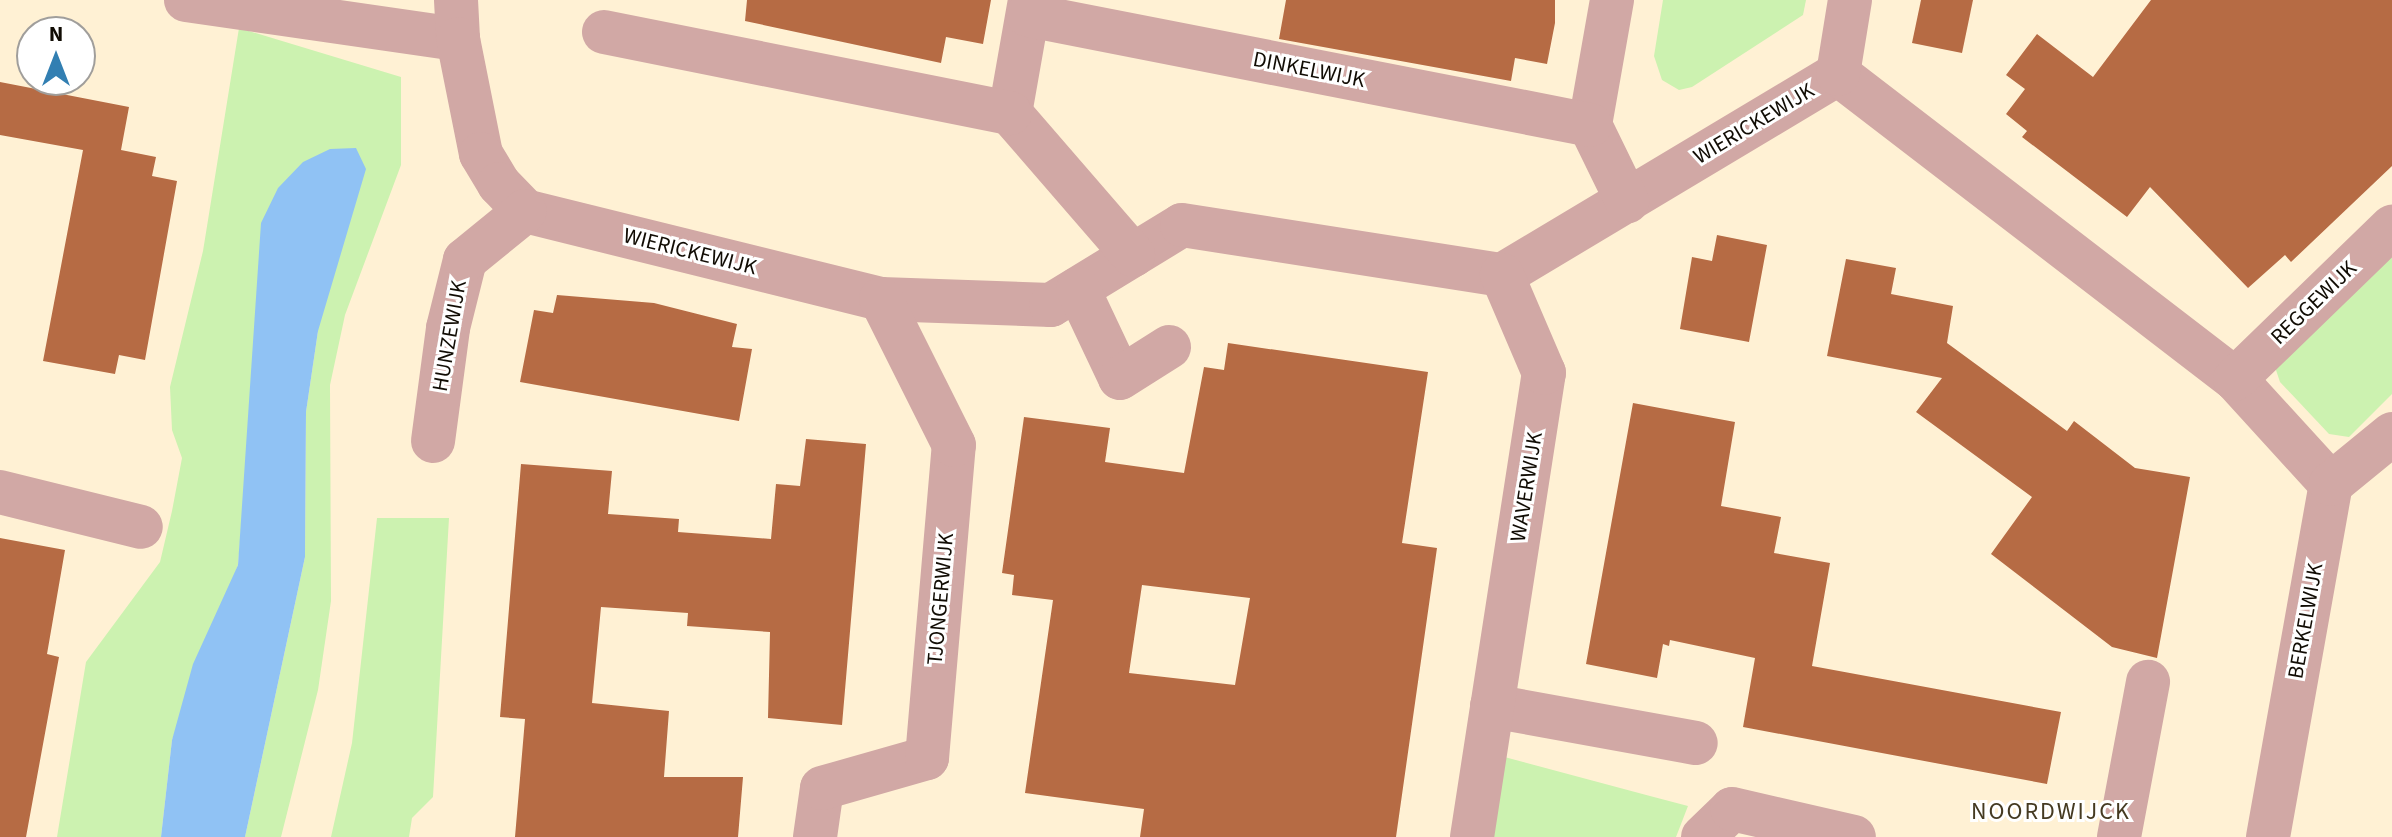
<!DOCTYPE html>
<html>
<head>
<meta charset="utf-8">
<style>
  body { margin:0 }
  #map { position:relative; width:2392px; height:837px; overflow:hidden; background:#fff1d4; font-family:"Source Sans 3",sans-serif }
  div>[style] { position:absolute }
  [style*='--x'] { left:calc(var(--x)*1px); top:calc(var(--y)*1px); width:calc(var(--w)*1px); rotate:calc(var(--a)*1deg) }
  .green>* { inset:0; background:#ccf2b0 }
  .water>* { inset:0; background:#90c2f4 }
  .building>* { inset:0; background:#b66b44 }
  .minor>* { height:44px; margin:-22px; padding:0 22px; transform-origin:22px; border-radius:22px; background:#d1a8a5 }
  span { translate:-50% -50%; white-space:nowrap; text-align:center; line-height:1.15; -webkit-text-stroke:6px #fff; paint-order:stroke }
  .street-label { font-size:22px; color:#110c04 }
  .neighbourhood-label { font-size:24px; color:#453a21; letter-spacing:2px }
  .north { position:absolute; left:16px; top:16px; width:80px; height:80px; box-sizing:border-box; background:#fff; border:2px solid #a09e9b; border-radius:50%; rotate:0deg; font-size:22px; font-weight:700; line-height:32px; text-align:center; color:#110c04 }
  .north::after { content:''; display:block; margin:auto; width:28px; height:36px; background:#327fb2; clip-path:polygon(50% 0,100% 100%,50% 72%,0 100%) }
</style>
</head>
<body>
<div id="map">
  <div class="green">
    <div style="clip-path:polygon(1663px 0,1806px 0,1803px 15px,1692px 87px,1679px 90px,1662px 80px,1654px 56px)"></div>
    <div style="clip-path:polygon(239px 28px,401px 77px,401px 165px,345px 315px,330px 385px,331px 601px,318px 690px,281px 837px,245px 837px,305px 557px,306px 412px,318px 331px,248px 450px,238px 565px,172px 740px,161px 837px,57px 837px,86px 662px,160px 562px,172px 511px,182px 458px,172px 430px,170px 387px,203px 251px)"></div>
    <div style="clip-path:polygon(2392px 239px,2392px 394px,2349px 437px,2329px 434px,2280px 382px,2272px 358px)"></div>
    <div style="clip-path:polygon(377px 518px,449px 518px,433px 797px,412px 818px,409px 837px,331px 837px,352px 743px)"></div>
    <div style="clip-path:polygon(1497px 755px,1650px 796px,1688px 806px,1676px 837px,1486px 837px)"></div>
  </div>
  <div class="water">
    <div style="clip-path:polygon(356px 148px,366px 169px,318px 331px,306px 412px,305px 557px,245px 837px,161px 837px,172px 740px,193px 664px,238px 565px,261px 223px,278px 188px,303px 162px,330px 149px)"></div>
  </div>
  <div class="building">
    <div style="clip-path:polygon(747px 0,991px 0,983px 44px,946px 37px,941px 63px,745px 21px)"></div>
    <div style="clip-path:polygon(1286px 0,1555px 0,1555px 23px,1547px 64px,1515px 58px,1511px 81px,1279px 39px)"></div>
    <div style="clip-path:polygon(1921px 0,1973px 0,1962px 53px,1912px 43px)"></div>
    <div style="clip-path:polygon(2151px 0,2392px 0,2392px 166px,2291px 262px,2285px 255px,2248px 288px,2150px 187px,2127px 217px,2022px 137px,2027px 131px,2006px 114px,2025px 89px,2006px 75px,2037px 34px,2093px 77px)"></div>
    <div style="clip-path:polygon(0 82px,129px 107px,121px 150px,156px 157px,152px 176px,177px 181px,145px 360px,119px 355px,115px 374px,43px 361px,83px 150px,0 135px)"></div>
    <div style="clip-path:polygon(1717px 235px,1767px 245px,1749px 342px,1680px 329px,1692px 257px,1712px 261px)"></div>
    <div style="clip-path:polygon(1846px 259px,1896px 268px,1891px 294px,1953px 306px,1947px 343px,2067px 431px,2074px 421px,2135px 468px,2190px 477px,2157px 658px,2112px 647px,1991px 554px,2032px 497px,1916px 412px,1942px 378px,1827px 356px)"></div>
    <div style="clip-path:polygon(557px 295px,654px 303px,737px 324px,732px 347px,752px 349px,739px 421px,520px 382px,534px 310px,553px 313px)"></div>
    <div style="clip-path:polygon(evenodd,1228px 343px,1428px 372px,1402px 543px,1437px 548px,1396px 837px,1140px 837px,1144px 809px,1025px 793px,1053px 600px,1012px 595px,1014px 575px,1002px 573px,1024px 417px,1110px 428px,1105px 462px,1184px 473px,1204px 367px,1224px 370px,1228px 343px,1142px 585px,1250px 598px,1235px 685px,1129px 673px,1142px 585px)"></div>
    <div style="clip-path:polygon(1633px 403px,1735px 422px,1721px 506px,1781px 517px,1774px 553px,1830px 563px,1812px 666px,2061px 712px,2047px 784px,1743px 727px,1755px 658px,1670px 640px,1669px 646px,1663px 644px,1657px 678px,1586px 664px)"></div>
    <div style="clip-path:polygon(806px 439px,866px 444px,842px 725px,768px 718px,770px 632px,687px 626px,688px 613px,601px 607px,592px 703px,669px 711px,664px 777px,743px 777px,738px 837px,515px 837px,525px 719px,500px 717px,521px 464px,612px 471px,608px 514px,679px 519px,678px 532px,771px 539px,776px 484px,800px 486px)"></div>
    <div style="clip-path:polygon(0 538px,65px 550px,47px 654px,59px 657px,26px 837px,0 837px)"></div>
  </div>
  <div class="minor">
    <div style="--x:186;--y:0;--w:275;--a:8.2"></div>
    <div style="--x:456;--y:0;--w:39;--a:87"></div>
    <div style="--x:458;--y:39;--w:117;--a:78.7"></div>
    <div style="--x:481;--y:154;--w:35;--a:59"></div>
    <div style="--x:499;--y:184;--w:37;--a:46"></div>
    <div style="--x:525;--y:211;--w:367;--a:13.9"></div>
    <div style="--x:881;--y:299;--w:170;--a:2"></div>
    <div style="--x:1051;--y:305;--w:153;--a:-31.4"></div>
    <div style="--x:1182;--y:225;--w:324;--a:8.9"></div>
    <div style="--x:1502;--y:275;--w:392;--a:-30.9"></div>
    <div style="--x:1838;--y:74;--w:501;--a:37.53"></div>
    <div style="--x:2235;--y:379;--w:142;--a:47.6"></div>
    <div style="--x:1030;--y:0;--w:115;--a:100"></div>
    <div style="--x:1010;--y:113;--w:188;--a:49.1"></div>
    <div style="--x:1612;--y:0;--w:127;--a:100"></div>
    <div style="--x:1590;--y:125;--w:85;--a:64"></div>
    <div style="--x:1028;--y:15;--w:573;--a:11.07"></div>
    <div style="--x:604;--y:32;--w:414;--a:11.3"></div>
    <div style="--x:1838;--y:74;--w:75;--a:-80.8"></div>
    <div style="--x:1078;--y:289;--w:98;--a:64.7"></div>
    <div style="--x:1120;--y:378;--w:58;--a:-32.3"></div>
    <div style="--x:2235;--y:379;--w:219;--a:-44.1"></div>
    <div style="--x:433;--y:441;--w:114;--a:-82.4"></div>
    <div style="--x:448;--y:328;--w:70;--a:-76"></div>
    <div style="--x:465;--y:260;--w:77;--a:-39.2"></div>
    <div style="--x:0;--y:492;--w:145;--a:13.9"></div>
    <div style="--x:1492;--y:706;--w:207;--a:10.3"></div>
    <div style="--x:815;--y:837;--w:49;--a:-81.9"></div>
    <div style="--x:822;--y:788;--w:109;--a:-15.9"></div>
    <div style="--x:927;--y:758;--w:314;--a:-85.1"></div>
    <div style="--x:954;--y:445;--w:163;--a:-116.6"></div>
    <div style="--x:1472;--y:837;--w:470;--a:-81.2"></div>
    <div style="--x:1544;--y:373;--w:107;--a:-113.2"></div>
    <div style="--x:1703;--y:837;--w:40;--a:-44"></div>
    <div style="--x:1732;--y:809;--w:125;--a:12.9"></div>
    <div style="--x:2119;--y:837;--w:158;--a:-79.4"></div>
    <div style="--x:2268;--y:837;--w:359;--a:-79.9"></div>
    <div style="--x:2331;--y:484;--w:79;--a:-39.3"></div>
  </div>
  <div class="street-label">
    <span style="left:1309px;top:70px;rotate:11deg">DINKELWIJK</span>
    <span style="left:1754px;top:124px;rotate:-31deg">WIERICKEWIJK</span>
    <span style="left:690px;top:252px;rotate:14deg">WIERICKEWIJK</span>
    <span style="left:2314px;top:303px;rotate:-44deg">REGGEWIJK</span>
    <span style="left:450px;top:336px;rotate:-80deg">HUNZEWIJK</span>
    <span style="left:1527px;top:487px;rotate:-81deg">WAVERWIJK</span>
    <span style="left:941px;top:599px;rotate:-85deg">TJONGERWIJK</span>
    <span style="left:2306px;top:621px;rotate:-80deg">BERKELWIJK</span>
  </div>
  <div class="neighbourhood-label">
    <span style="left:2051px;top:812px">NOORDWIJCK</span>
  </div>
  <div class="north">N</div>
</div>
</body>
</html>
